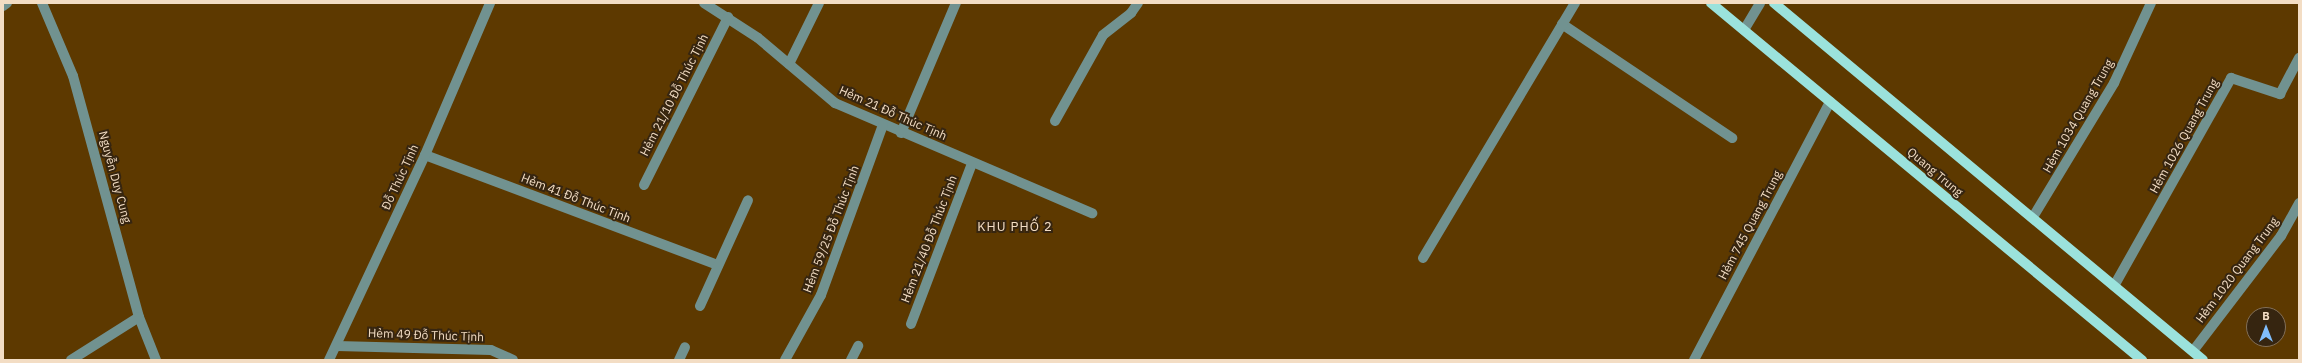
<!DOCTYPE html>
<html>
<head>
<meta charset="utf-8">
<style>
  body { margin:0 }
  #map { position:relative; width:2302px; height:363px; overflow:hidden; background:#5d3900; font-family:"IBM Plex Sans",sans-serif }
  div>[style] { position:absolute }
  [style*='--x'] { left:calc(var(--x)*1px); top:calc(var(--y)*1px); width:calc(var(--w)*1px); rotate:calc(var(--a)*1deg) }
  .minor>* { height:10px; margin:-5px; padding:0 5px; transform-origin:5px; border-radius:5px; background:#719290 }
  .major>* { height:10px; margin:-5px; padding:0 5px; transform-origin:5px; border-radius:5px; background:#9be2dc }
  span { translate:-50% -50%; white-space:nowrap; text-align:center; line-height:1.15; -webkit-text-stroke:4px #362510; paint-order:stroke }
  .street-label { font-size:12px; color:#f3ddc4 }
  .neighbourhood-label { font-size:13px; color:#f3ddc4; letter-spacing:1px }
  .frame { position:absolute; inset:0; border:4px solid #f3ddc4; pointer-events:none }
  .north { position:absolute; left:2246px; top:307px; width:40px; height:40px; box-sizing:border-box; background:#362510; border:1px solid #826f58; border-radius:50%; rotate:0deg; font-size:11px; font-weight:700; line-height:16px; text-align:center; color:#f3ddc4 }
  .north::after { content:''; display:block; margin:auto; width:14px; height:18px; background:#81bdfa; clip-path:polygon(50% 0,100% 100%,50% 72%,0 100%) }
</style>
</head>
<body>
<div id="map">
  <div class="minor">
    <div style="--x:42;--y:3;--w:79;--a:67"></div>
    <div style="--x:73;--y:76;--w:250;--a:74.7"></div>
    <div style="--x:139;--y:317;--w:46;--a:68.4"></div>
    <div style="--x:704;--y:3;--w:64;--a:32.9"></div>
    <div style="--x:758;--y:38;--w:101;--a:40.2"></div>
    <div style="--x:835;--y:103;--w:280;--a:23.2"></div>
    <div style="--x:3;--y:6;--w:5;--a:-37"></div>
    <div style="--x:1562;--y:24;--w:205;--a:33.8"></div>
    <div style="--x:1744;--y:30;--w:31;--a:-59"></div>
    <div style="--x:789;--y:64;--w:68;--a:-63.8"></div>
    <div style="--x:1055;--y:121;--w:98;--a:-60.8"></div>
    <div style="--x:1103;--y:35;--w:36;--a:-38"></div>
    <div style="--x:1131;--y:13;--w:12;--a:-55"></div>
    <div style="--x:901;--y:133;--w:141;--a:-67.1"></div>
    <div style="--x:425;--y:155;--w:313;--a:20.6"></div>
    <div style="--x:644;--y:185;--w:188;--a:-63.4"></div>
    <div style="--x:2033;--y:217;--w:157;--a:-58.8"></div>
    <div style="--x:2114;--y:83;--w:88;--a:-65.2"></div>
    <div style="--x:1423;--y:258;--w:297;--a:-59.2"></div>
    <div style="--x:2114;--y:286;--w:239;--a:-60.6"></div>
    <div style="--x:2231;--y:78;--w:52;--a:18.1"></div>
    <div style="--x:2280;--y:94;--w:41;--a:-62.2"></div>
    <div style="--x:700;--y:306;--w:116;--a:-65.6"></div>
    <div style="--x:911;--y:324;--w:172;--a:-69.2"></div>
    <div style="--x:337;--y:346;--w:154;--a:1.5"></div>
    <div style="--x:491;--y:350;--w:24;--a:24"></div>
    <div style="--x:2193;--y:351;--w:145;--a:-52.6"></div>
    <div style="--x:2281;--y:236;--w:38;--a:-61"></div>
    <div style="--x:71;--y:360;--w:80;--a:-32.3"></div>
    <div style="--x:329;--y:360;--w:226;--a:-64.9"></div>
    <div style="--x:425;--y:155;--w:165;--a:-66.8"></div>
    <div style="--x:679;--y:360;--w:14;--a:-65"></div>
    <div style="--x:785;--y:360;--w:74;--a:-61"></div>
    <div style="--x:821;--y:295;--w:181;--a:-70"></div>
    <div style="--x:851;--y:360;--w:16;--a:-63"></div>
    <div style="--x:1694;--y:360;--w:292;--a:-62.2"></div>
  </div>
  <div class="major">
    <div style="--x:1711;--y:3;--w:560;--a:39.64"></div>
    <div style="--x:1774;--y:3;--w:558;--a:39.77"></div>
  </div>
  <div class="street-label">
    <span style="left:674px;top:95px;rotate:-63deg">Hẻm 21/10 Đỗ Thúc Tịnh</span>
    <span style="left:893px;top:113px;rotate:24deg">Hẻm 21 Đỗ Thúc Tịnh</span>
    <span style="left:2078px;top:116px;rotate:-60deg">Hẻm 1034 Quang Trung</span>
    <span style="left:2184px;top:136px;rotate:-61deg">Hẻm 1026 Quang Trung</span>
    <span style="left:1935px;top:172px;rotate:40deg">Quang Trung</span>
    <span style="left:115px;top:177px;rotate:75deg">Nguyễn Duy Cung</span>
    <span style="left:400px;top:177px;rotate:-65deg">Đỗ Thúc Tịnh</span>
    <span style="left:576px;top:198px;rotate:21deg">Hẻm 41 Đỗ Thúc Tịnh</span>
    <span style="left:1750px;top:225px;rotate:-62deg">Hẻm 745 Quang Trung</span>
    <span style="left:831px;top:229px;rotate:-69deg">Hẻm 59/25 Đỗ Thúc Tịnh</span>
    <span style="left:929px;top:239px;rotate:-69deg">Hẻm 21/40 Đỗ Thúc Tịnh</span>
    <span style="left:2237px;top:270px;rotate:-53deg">Hẻm 1020 Quang Trung</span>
    <span style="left:426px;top:335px;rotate:2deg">Hẻm 49 Đỗ Thúc Tịnh</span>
  </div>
  <div class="neighbourhood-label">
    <span style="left:1015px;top:227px">KHU PHỐ 2</span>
  </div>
  <div class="frame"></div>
  <div class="north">B</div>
</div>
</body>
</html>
